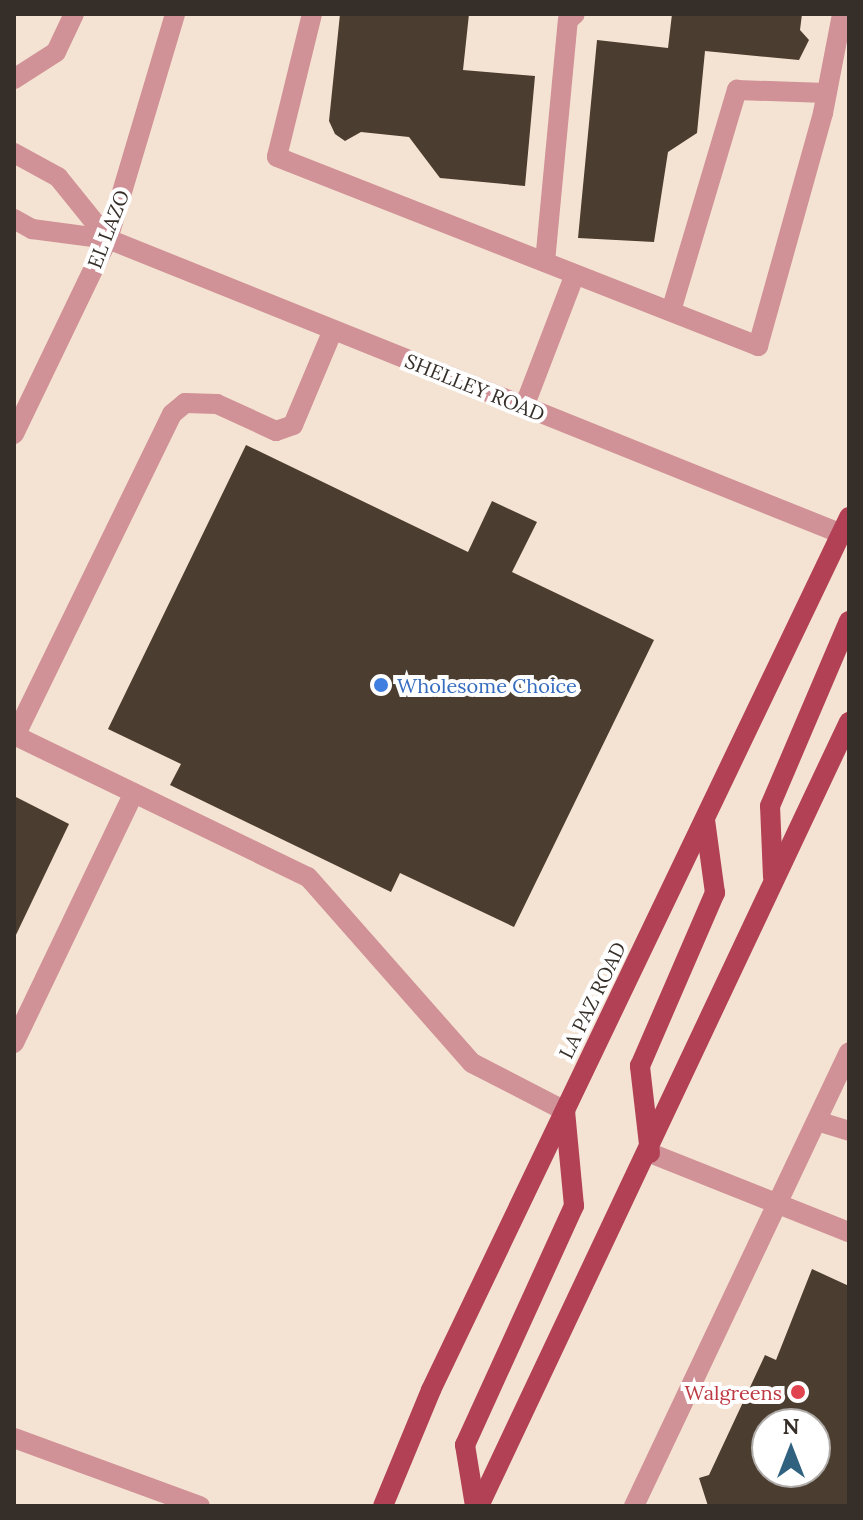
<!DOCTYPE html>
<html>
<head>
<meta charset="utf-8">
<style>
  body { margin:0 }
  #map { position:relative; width:863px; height:1520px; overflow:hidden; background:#f4e3d2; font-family:Lora,serif }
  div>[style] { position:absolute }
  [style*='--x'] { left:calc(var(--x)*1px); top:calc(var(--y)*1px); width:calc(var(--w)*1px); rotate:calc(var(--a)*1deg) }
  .building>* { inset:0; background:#4b3d2f }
  .minor>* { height:20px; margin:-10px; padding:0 10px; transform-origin:10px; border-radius:10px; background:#d09197 }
  .major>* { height:20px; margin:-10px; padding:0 10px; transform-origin:10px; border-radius:10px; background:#b24156 }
  .dots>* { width:22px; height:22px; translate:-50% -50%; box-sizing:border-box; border:4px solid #fff; border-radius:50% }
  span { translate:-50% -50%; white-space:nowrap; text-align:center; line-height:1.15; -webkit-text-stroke:8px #fff; paint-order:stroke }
  .street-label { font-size:20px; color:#362f29 }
  .shop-label { font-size:20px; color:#366cbe }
  .left { translate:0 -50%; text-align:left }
  .health-label { font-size:20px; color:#be3a42 }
  .right { translate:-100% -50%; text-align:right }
  .frame { position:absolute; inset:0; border:16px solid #362f29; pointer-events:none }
  .north { position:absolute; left:751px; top:1408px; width:80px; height:80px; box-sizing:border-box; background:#fff; border:2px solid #afaca9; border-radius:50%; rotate:0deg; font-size:22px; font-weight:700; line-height:32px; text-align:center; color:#362f29 }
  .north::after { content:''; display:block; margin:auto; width:28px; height:36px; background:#306280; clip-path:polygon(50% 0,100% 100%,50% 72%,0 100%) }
</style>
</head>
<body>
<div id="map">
  <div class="building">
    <div style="clip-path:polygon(340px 14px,469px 14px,463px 70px,535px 76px,525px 186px,440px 178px,409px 137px,361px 132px,345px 141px,335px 134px,329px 121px)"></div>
    <div style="clip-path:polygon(672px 14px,802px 14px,800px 30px,809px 40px,799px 60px,705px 51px,697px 133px,668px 152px,654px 242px,578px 238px,597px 40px,668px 48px)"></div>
    <div style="clip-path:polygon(246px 445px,468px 552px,492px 501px,537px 522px,512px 572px,654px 640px,514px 927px,400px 873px,391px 892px,170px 785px,181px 764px,108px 729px)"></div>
    <div style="clip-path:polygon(14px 796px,69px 824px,14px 939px)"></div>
    <div style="clip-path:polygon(evenodd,812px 1269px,849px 1286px,849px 1506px,708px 1506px,699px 1478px,709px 1475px,765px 1355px,776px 1360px,812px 1269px,767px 1424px,815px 1424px,815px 1472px,767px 1472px,767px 1424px)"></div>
  </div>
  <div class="minor">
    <div style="--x:312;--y:14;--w:147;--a:103.8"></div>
    <div style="--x:277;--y:157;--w:517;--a:21.45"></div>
    <div style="--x:758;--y:346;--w:242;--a:-74.4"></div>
    <div style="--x:823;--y:113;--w:101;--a:-79.1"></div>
    <div style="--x:14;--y:79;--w:50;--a:-32.7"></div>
    <div style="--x:56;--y:52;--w:42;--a:-64.7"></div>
    <div style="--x:14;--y:153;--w:50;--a:28.6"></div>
    <div style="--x:58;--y:177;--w:80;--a:51.1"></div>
    <div style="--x:14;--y:219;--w:21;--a:29"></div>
    <div style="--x:32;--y:229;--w:77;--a:7.5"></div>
    <div style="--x:108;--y:239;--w:791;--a:21.9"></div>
    <div style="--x:545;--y:262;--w:243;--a:-84.6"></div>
    <div style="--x:568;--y:20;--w:9;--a:-41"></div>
    <div style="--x:671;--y:311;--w:231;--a:-73.4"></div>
    <div style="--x:737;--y:90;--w:89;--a:1.9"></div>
    <div style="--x:524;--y:407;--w:142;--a:-69"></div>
    <div style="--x:14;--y:434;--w:216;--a:-64.3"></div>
    <div style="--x:108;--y:239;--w:235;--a:-73.4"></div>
    <div style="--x:14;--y:735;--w:326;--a:25.8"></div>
    <div style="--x:308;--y:877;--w:248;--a:48.6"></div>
    <div style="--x:472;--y:1063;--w:105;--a:27.3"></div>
    <div style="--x:15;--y:736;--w:358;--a:-64"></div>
    <div style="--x:172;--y:414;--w:17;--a:-40"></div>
    <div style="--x:185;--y:403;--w:32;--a:2"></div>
    <div style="--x:217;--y:404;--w:65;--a:24.6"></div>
    <div style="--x:276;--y:431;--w:18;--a:-19"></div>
    <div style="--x:293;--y:425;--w:103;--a:-67.2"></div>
    <div style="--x:14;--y:1043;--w:277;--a:-64.4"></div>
    <div style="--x:817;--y:1121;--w:34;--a:17"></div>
    <div style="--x:650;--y:1153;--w:214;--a:21.7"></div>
    <div style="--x:14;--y:1438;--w:198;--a:20.1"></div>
    <div style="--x:634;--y:1506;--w:502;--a:-64.66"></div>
  </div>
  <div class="major">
    <div style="--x:773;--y:877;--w:71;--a:-92.4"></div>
    <div style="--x:770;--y:806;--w:201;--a:-66.9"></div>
    <div style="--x:650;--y:1153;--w:88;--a:-96.6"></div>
    <div style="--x:640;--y:1066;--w:189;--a:-66.6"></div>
    <div style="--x:715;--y:893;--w:74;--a:-97.8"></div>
    <div style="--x:383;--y:1506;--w:126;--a:-67.5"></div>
    <div style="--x:431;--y:1390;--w:968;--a:-64.41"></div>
    <div style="--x:475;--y:1506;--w:62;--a:-99.3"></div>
    <div style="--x:465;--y:1445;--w:263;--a:-65.5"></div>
    <div style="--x:574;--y:1206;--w:95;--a:-95.4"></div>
    <div style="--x:479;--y:1506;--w:867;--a:-64.74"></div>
  </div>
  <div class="dots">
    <div style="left:381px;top:685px;background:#3f7fe0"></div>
    <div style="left:798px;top:1392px;background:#e0444e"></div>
  </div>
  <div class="street-label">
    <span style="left:108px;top:229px;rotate:-69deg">EL LAZO</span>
    <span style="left:475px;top:387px;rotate:22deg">SHELLEY ROAD</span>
    <span style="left:592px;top:1000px;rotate:-64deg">LA PAZ ROAD</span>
  </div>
  <div class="shop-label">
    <span class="left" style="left:397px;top:685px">Wholesome Choice</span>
  </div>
  <div class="health-label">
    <span class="right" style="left:782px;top:1392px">Walgreens</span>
  </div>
  <div class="frame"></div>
  <div class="north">N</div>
</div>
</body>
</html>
